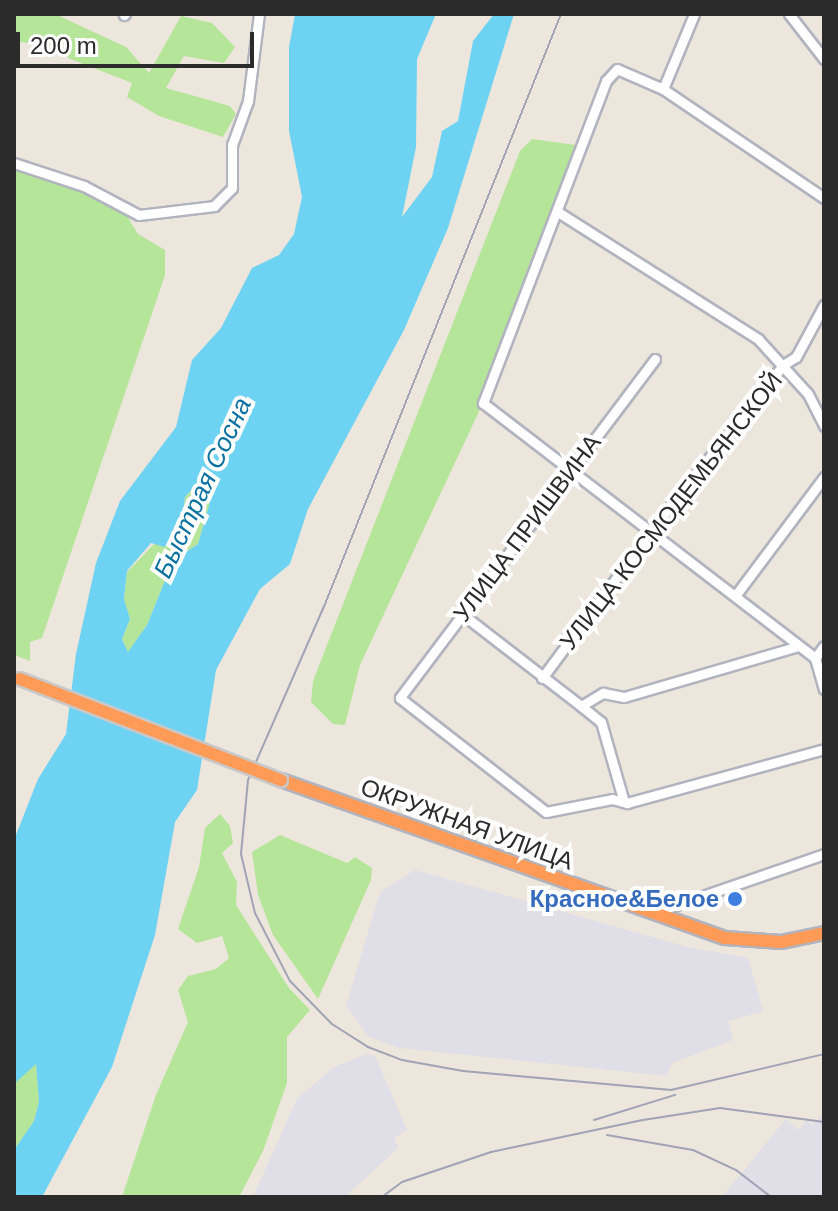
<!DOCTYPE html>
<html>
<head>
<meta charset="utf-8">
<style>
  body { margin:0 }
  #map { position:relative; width:838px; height:1211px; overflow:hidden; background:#ede6dd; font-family:Arial,sans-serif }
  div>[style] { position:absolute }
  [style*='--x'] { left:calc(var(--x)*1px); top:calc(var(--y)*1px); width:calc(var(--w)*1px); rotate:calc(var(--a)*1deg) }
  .industrial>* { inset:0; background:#e0dee6 }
  .green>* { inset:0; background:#b5e598 }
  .water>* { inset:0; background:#6ed2f2 }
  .roads { filter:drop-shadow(2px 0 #b1b4bf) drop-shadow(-2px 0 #b1b4bf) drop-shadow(0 2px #b1b4bf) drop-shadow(0 -2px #b1b4bf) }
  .minor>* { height:9px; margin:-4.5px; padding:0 4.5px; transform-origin:4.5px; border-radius:4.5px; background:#fff }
  .highway>* { height:12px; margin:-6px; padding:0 6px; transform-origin:6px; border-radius:6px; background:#ff9b57 }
  .rail>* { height:2px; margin:-1px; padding:0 1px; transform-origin:1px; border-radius:1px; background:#a0a3b6 }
  .bridges { filter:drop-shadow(2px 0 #c8c8c8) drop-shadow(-2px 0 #c8c8c8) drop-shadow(0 2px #c8c8c8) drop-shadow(0 -2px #c8c8c8) }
  .highway-bridge>* { height:12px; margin:-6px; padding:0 6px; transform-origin:6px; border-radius:6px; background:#ff9b57 }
  .dots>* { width:22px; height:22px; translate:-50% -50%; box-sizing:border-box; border:4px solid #fff; border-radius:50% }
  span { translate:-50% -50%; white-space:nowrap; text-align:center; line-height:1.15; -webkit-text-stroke:8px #fff; paint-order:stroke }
  .street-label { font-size:24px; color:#2b2b2b }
  .shop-label { font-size:24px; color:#366cbe; font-weight:700 }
  .right { translate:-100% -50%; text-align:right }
  .water-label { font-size:26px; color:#0a71a1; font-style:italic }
  .frame { position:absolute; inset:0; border:16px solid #2b2b2b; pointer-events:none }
  .scale { position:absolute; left:16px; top:32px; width:238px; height:36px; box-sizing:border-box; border:4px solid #2b2b2b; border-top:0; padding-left:10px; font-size:24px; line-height:28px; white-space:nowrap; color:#2b2b2b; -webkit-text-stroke:6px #fff; paint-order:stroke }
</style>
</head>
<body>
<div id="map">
  <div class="industrial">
    <div style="clip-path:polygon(415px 870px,688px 947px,748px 958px,763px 1011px,728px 1021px,733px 1040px,672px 1063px,667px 1076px,400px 1048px,369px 1037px,346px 1006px,380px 892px)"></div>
    <div style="clip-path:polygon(367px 1054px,375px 1056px,407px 1130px,394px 1138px,398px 1148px,345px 1197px,253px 1197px,297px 1099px,334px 1067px)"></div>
    <div style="clip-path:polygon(824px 1113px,824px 1197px,722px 1197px,786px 1119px,798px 1130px,807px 1120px,812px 1125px)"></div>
  </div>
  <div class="green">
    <div style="clip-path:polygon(14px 14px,55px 14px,126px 47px,149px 73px,181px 16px,212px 23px,235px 47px,224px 63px,184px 56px,166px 88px,230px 106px,236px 114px,223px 137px,159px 116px,127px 97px,132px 83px,68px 58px,66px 45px,54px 38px,49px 46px,14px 41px)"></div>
    <div style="clip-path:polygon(532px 139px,583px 146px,483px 403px,360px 665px,345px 725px,333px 724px,311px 702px,313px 681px,520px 151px)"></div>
    <div style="clip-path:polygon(14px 170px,80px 192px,127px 216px,138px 234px,165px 250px,165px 275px,42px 638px,30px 642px,30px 661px,14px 655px)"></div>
    <div style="clip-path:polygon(217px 480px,198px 544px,173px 561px,147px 625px,128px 653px,122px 639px,130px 619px,124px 599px,127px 572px,183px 514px,185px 497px,196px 485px)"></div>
    <div style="clip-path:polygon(220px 814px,230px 826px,233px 843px,222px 853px,237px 882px,236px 905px,289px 988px,310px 1010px,287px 1037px,287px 1083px,263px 1151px,239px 1197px,122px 1197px,156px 1095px,188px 1022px,178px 990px,188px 976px,216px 969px,229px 958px,222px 936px,197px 943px,178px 929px,199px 867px,205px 828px)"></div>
    <div style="clip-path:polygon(280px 835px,347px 863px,355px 857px,372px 868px,371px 880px,318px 999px,273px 935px,258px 895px,252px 852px)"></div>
    <div style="clip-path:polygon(36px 1063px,39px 1102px,34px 1121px,14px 1150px,14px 1084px)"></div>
  </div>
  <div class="water">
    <div style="clip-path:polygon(evenodd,295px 14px,436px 14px,417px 59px,416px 147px,402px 217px,432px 177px,442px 131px,458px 121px,473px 41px,494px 14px,514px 14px,448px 228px,404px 330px,308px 509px,290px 564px,260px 589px,216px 670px,197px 790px,175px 822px,155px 935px,112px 1067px,42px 1197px,14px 1197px,14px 1150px,34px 1121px,39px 1102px,36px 1064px,14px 1084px,14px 840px,38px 779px,66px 734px,76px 654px,96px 563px,120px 501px,176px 427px,192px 360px,221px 328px,252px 268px,279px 255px,294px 234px,302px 197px,289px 131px,289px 47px,295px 14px,216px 481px,198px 544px,173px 561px,147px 625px,128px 652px,122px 639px,130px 619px,124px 599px,127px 571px,151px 543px,165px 547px,183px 514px,185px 497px,196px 485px,216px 481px)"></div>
  </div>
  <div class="roads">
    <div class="minor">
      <div style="--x:789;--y:14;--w:57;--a:52.1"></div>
      <div style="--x:124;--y:15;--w:1;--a:-45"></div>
      <div style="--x:663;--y:89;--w:81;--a:-67.5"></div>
      <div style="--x:14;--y:163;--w:74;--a:18.2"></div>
      <div style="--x:84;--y:186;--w:62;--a:27.8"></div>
      <div style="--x:139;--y:215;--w:76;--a:-6.8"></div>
      <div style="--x:214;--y:206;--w:25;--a:-45"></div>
      <div style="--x:232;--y:188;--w:43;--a:-90"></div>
      <div style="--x:232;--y:145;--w:47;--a:-70"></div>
      <div style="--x:248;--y:101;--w:88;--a:-82.8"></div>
      <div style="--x:824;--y:198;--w:194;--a:-145.9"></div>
      <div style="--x:663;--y:89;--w:50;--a:-156.5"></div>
      <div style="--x:617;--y:69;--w:16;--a:133"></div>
      <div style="--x:606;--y:81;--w:345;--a:110.9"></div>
      <div style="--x:483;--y:403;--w:419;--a:37.5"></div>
      <div style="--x:815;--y:658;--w:32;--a:74"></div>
      <div style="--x:558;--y:212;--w:237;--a:32.4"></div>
      <div style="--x:758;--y:339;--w:74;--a:47.7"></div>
      <div style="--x:808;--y:394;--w:36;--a:63"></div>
      <div style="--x:655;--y:359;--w:424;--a:127"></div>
      <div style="--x:400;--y:698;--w:185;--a:38"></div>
      <div style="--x:546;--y:812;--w:67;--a:-11.1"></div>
      <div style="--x:612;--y:799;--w:16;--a:15"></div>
      <div style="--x:627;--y:803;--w:204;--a:-15.3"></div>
      <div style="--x:735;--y:596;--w:149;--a:-53.2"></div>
      <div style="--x:462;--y:614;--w:150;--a:37.7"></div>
      <div style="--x:581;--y:706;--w:26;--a:-31"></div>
      <div style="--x:603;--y:693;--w:21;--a:11"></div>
      <div style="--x:624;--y:697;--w:181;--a:-16.3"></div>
      <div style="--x:815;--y:658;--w:15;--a:-53"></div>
      <div style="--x:542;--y:678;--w:183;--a:-53.4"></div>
      <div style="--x:651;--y:531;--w:212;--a:-51.5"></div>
      <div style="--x:783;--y:365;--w:15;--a:-32"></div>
      <div style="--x:796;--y:357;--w:59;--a:-61.7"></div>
      <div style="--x:581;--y:706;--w:26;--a:39"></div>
      <div style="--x:601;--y:722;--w:83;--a:74"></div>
      <div style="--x:653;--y:913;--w:181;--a:-19"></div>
    </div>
    <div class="highway">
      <div style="--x:281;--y:780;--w:471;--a:19.6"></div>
      <div style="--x:725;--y:938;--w:56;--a:4.1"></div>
      <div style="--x:781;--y:942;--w:44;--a:-11.8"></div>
    </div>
  </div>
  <div class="rail">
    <div style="--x:561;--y:14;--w:635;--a:111.8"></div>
    <div style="--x:325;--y:604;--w:192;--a:113.6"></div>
    <div style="--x:248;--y:780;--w:74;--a:95.4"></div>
    <div style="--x:241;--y:854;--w:61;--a:76.7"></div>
    <div style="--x:255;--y:913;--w:76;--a:62.8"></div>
    <div style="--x:290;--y:981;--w:60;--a:45.7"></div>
    <div style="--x:332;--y:1024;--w:43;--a:32.6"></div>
    <div style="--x:368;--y:1047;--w:36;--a:21"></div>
    <div style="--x:402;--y:1060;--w:62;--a:10.2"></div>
    <div style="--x:463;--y:1071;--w:209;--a:5.2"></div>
    <div style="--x:671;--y:1090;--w:157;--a:-13.2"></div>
    <div style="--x:594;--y:1120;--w:85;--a:-17.2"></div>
    <div style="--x:607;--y:1135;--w:87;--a:9.9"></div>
    <div style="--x:693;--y:1150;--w:47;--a:24.9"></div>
    <div style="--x:736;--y:1170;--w:44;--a:37.6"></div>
    <div style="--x:382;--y:1197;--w:25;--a:-37"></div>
    <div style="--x:402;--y:1182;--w:94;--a:-18.6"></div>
    <div style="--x:491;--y:1152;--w:155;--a:-11.9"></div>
    <div style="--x:643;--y:1120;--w:78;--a:-8.9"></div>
    <div style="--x:720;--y:1108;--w:105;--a:7.7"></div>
  </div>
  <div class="bridges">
    <div class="highway-bridge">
      <div style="--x:20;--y:679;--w:280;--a:21.2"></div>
    </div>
  </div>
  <div class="dots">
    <div style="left:735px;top:899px;background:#3f7fe0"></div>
  </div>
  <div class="street-label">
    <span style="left:671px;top:511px;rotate:-52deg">УЛИЦА КОСМОДЕМЬЯНСКОЙ</span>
    <span style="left:527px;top:528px;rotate:-53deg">УЛИЦА ПРИШВИНА</span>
    <span style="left:467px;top:824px;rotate:20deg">ОКРУЖНАЯ УЛИЦА</span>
  </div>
  <div class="shop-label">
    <span class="right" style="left:719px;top:899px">Красное&amp;Белое</span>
  </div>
  <div class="water-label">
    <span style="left:203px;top:488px;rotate:-65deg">Быстрая Сосна</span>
  </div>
  <div class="frame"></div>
  <div class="scale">200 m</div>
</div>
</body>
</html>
